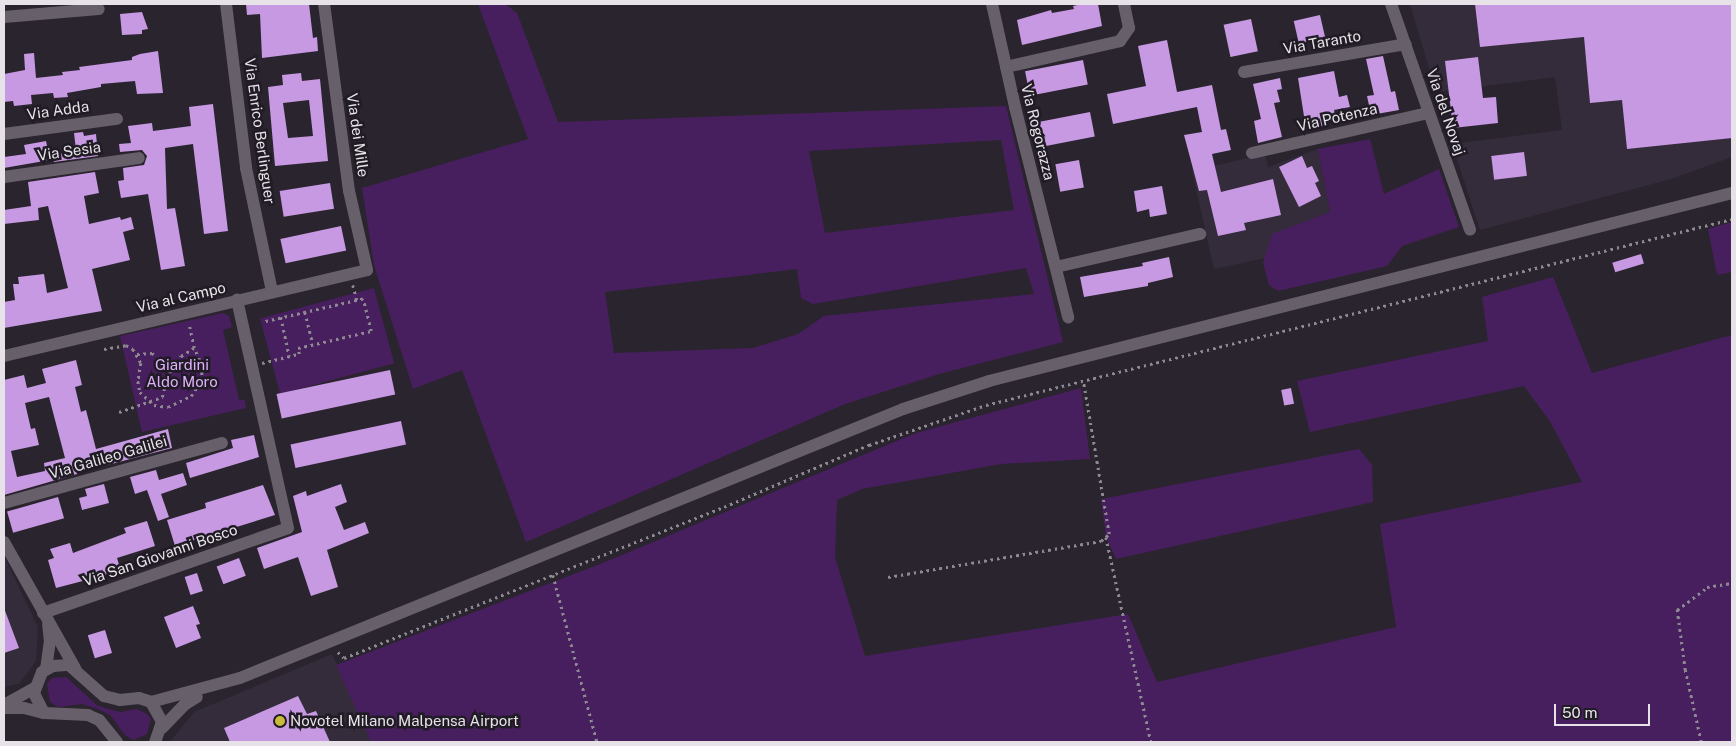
<!DOCTYPE html>
<html>
<head>
<meta charset="utf-8">
<style>
  body { margin:0 }
  #map { position:relative; width:1736px; height:746px; overflow:hidden; background:#2a242e; font-family:"Public Sans",sans-serif }
  div>[style] { position:absolute }
  [style*='--x'] { left:calc(var(--x)*1px); top:calc(var(--y)*1px); width:calc(var(--w)*1px); rotate:calc(var(--a)*1deg) }
  .built>* { inset:0; background:#352c3b }
  .green>* { inset:0; background:#481f5e; transform-origin:0 0 }
  .building>* { inset:0; background:#c699e2; transform-origin:0 0 }
  .path>* { height:2.5px; margin-top:-1.25px; transform-origin:0; background:repeating-linear-gradient(90deg,#8e8991 0 2.5px,transparent 0 6.5px) }
  .minor>* { height:12px; margin:-6px; padding:0 6px; transform-origin:6px; border-radius:6px; background:#67606b }
  .dots>* { width:14px; height:14px; translate:-50% -50%; box-sizing:border-box; border:2px solid #201b24; border-radius:50% }
  span { translate:-50% -50%; white-space:nowrap; text-align:center; line-height:1.15; -webkit-text-stroke:5px #201b24; paint-order:stroke }
  .street-label { font-size:15px; color:#e6e2e8 }
  .park-label { font-size:15px; color:#deb0fb }
  .poi-label { font-size:15px; color:#e6e2e8 }
  .left { translate:0 -50%; text-align:left }
  .frame { position:absolute; inset:0; border:5px solid #e6e2e8; pointer-events:none }
  .scale { position:absolute; left:1554px; top:704px; width:96px; height:22px; box-sizing:border-box; border:2px solid #e6e2e8; border-top:0; padding-left:6px; font-size:15px; line-height:18px; white-space:nowrap; color:#e6e2e8; -webkit-text-stroke:4px #201b24; paint-order:stroke }
</style>
</head>
<body>
<div id="map">
  <div class="built">
    <div style="clip-path:polygon(1410px 4px,1732px 4px,1732px 157px,1671px 179px,1480px 230px,1452px 144px,1562px 130px,1555px 77px,1436px 92px)"></div>
    <div style="clip-path:polygon(1318px 149px,1330px 212px,1273px 234px,1265px 258px,1214px 269px,1192px 171px,1265px 154px,1268px 167px)"></div>
    <div style="clip-path:polygon(4px 556px,38px 627px,36px 661px,19px 684px,4px 687px)"></div>
    <div style="clip-path:polygon(332px 654px,371px 742px,170px 742px,194px 712px)"></div>
  </div>
  <div class="green">
    <div style="clip-path:polygon(evenodd,478px 4px,505px 4px,517px 13px,558px 122px,1006px 106px,1063px 342px,939px 374px,845px 404px,526px 542px,462px 370px,413px 389px,374px 265px,362px 188px,528px 139px,478px 4px,1001px 140px,1014px 210px,825px 233px,809px 151px,1001px 140px,478px 4px,1026px 268px,1034px 294px,824px 316px,798px 334px,753px 348px,614px 353px,605px 292px,797px 269px,801px 298px,813px 304px,1026px 268px)"></div>
    <div style="clip-path:polygon(1370px 139px,1384px 194px,1439px 169px,1459px 227px,1402px 246px,1387px 266px,1278px 291px,1269px 285px,1263px 263px,1272px 234px,1330px 212px,1318px 149px)"></div>
    <div style="clip-path:polygon(1732px 222px,1732px 272px,1717px 275px,1708px 229px)"></div>
    <div style="clip-path:polygon(1553px 277px,1592px 373px,1732px 335px,1732px 742px,371px 742px,336px 665px,600px 564px,916px 433px,1081px 388px,1090px 459px,1001px 464px,862px 489px,837px 500px,835px 557px,865px 656px,1128px 614px,1157px 682px,1396px 627px,1380px 524px,1582px 482px,1551px 423px,1524px 386px,1310px 432px,1297px 381px,1488px 341px,1482px 297px)"></div>
    <div style="left:374px;top:288px;width:78px;height:118px;rotate:75deg"></div>
    <div style="clip-path:polygon(223px 313px,229px 316px,232px 327px,223px 330px,239px 400px,245px 400px,246px 408px,142px 432px,120px 336px)"></div>
    <div style="clip-path:polygon(1359px 449px,1372px 465px,1373px 502px,1116px 559px,1106px 537px,1101px 499px)"></div>
    <div style="clip-path:polygon(66px 677px,98px 706px,120px 712px,137px 709px,147px 714px,151px 719px,147px 734px,133px 740px,125px 735px,110px 715px,98px 709px,82px 704px,58px 707px,50px 702px,47px 684px,52px 678px)"></div>
  </div>
  <div class="building">
    <div style="clip-path:polygon(246px 4px,309px 4px,313px 38px,317px 37px,318px 51px,262px 58px,260px 14px,247px 15px)"></div>
    <div style="clip-path:polygon(1082px 4px,1098px 4px,1102px 26px,1022px 45px,1017px 20px,1051px 10px,1052px 13px,1074px 9px,1073px 6px)"></div>
    <div style="clip-path:polygon(1475px 4px,1732px 4px,1732px 138px,1627px 149px,1622px 100px,1590px 103px,1584px 37px,1480px 47px)"></div>
    <div style="clip-path:polygon(142px 12px,148px 29px,142px 30px,142px 34px,122px 35px,120px 14px)"></div>
    <div style="left:1320px;top:15px;width:23px;height:27px;rotate:77deg"></div>
    <div style="left:1251px;top:19px;width:33px;height:28px;rotate:78deg"></div>
    <div style="clip-path:polygon(1167px 40px,1177px 92px,1212px 85px,1221px 130px,1226px 129px,1231px 150px,1212px 154px,1221px 192px,1273px 179px,1281px 215px,1244px 223px,1246px 230px,1218px 236px,1207px 190px,1199px 191px,1184px 135px,1202px 132px,1197px 107px,1113px 124px,1107px 94px,1146px 86px,1138px 46px)"></div>
    <div style="clip-path:polygon(158px 51px,163px 93px,137px 94px,135px 81px,101px 84px,101px 87px,67px 93px,68px 97px,54px 98px,53px 93px,31px 95px,32px 104px,14px 106px,13px 101px,4px 102px,4px 74px,25px 70px,24px 54px,34px 53px,36px 78px,63px 75px,62px 72px,80px 70px,79px 67px,132px 60px,132px 57px,140px 54px)"></div>
    <div style="clip-path:polygon(1383px 56px,1391px 92px,1395px 91px,1399px 110px,1371px 115px,1367px 96px,1374px 95px,1366px 59px)"></div>
    <div style="clip-path:polygon(1478px 57px,1483px 98px,1496px 97px,1498px 123px,1453px 128px,1445px 61px)"></div>
    <div style="left:1083px;top:60px;width:25px;height:59px;rotate:79deg"></div>
    <div style="clip-path:polygon(1334px 71px,1339px 97px,1347px 95px,1350px 107px,1334px 110px,1336px 119px,1327px 121px,1328px 125px,1306px 129px,1298px 78px)"></div>
    <div style="clip-path:polygon(evenodd,301px 73px,302px 81px,320px 79px,328px 161px,275px 166px,268px 87px,283px 85px,282px 75px,301px 73px,309px 100px,313px 136px,288px 138px,283px 103px,309px 100px)"></div>
    <div style="clip-path:polygon(1280px 78px,1282px 89px,1277px 90px,1280px 102px,1274px 103px,1282px 137px,1258px 143px,1254px 121px,1261px 119px,1253px 84px)"></div>
    <div style="clip-path:polygon(213px 104px,228px 231px,204px 234px,193px 144px,165px 148px,167px 209px,175px 208px,185px 266px,161px 270px,148px 194px,121px 198px,118px 181px,124px 180px,123px 168px,144px 165px,147px 156px,142px 150px,120px 152px,119px 144px,131px 143px,128px 126px,152px 123px,153px 131px,191px 126px,189px 107px)"></div>
    <div style="left:1090px;top:112px;width:25px;height:55px;rotate:79deg"></div>
    <div style="clip-path:polygon(83px 132px,84px 136px,96px 134px,98px 156px,54px 162px,52px 155px,76px 150px,74px 133px)"></div>
    <div style="clip-path:polygon(46px 141px,50px 160px,4px 168px,4px 157px,26px 154px,24px 145px)"></div>
    <div style="left:1524px;top:152px;width:24px;height:33px;rotate:83deg"></div>
    <div style="clip-path:polygon(1302px 156px,1307px 168px,1312px 166px,1319px 181px,1315px 183px,1321px 196px,1299px 207px,1279px 167px)"></div>
    <div style="left:1079px;top:160px;width:28px;height:24px;rotate:80deg"></div>
    <div style="clip-path:polygon(95px 172px,99px 193px,84px 196px,89px 224px,120px 217px,121px 220px,131px 217px,134px 229px,123px 232px,130px 260px,92px 269px,102px 311px,4px 328px,4px 302px,15px 300px,13px 284px,19px 284px,18px 277px,44px 274px,47px 293px,68px 288px,48px 206px,38px 208px,39px 220px,4px 224px,4px 210px,31px 206px,28px 182px)"></div>
    <div style="left:330px;top:183px;width:26px;height:51px;rotate:81deg"></div>
    <div style="clip-path:polygon(1162px 186px,1167px 214px,1150px 217px,1149px 209px,1137px 212px,1134px 191px)"></div>
    <div style="left:341px;top:226px;width:25px;height:62px;rotate:78deg"></div>
    <div style="left:1641px;top:254px;width:10px;height:30px;rotate:73deg"></div>
    <div style="clip-path:polygon(1169px 257px,1173px 277px,1148px 283px,1148px 286px,1084px 297px,1080px 277px,1143px 266px,1142px 263px)"></div>
    <div style="clip-path:polygon(evenodd,76px 360px,82px 385px,75px 387px,81px 412px,86px 410px,96px 449px,168px 429px,172px 448px,96px 468px,94px 459px,75px 464px,77px 474px,4px 495px,4px 380px,24px 375px,27px 388px,46px 383px,42px 369px,76px 360px,49px 397px,65px 458px,44px 463px,45px 471px,17px 477px,11px 451px,39px 445px,35px 428px,31px 429px,25px 403px,49px 397px)"></div>
    <div style="left:390px;top:370px;width:25px;height:116px;rotate:78deg"></div>
    <div style="left:1291px;top:388px;width:16px;height:10px;rotate:79deg"></div>
    <div style="left:401px;top:421px;width:24px;height:113px;rotate:78deg"></div>
    <div style="clip-path:polygon(254px 435px,259px 457px,190px 478px,186px 463px,233px 448px,231px 440px)"></div>
    <div style="clip-path:polygon(156px 470px,159px 480px,183px 473px,187px 485px,161px 494px,169px 517px,158px 521px,147px 490px,135px 494px,130px 477px)"></div>
    <div style="clip-path:polygon(104px 484px,109px 503px,82px 510px,79px 498px,87px 496px,85px 489px)"></div>
    <div style="clip-path:polygon(341px 484px,347px 502px,335px 507px,344px 530px,365px 522px,369px 533px,327px 550px,338px 587px,311px 596px,298px 557px,264px 569px,257px 548px,302px 532px,293px 496px,306px 491px,307px 496px)"></div>
    <div style="clip-path:polygon(263px 485px,275px 515px,175px 546px,167px 520px,206px 508px,205px 503px)"></div>
    <div style="left:58px;top:497px;width:22px;height:53px;rotate:74deg"></div>
    <div style="clip-path:polygon(147px 521px,155px 546px,117px 558px,121px 571px,56px 588px,48px 560px,54px 558px,50px 549px,70px 543px,73px 553px,126px 533px,124px 528px)"></div>
    <div style="left:239px;top:558px;width:19px;height:24px;rotate:69deg"></div>
    <div style="left:197px;top:573px;width:19px;height:13px;rotate:72deg"></div>
    <div style="clip-path:polygon(193px 606px,200px 624px,196px 625px,201px 638px,176px 648px,164px 617px)"></div>
    <div style="clip-path:polygon(4px 608px,19px 648px,4px 653px)"></div>
    <div style="left:105px;top:630px;width:24px;height:18px;rotate:73deg"></div>
    <div style="clip-path:polygon(298px 696px,307px 714px,316px 711px,330px 742px,230px 742px,224px 728px)"></div>
  </div>
  <div class="path">
    <div style="--x:353;--y:285;--w:16;--a:75"></div>
    <div style="--x:305;--y:312;--w:33;--a:76"></div>
    <div style="--x:281;--y:317;--w:40;--a:78"></div>
    <div style="--x:104;--y:349;--w:22;--a:-10"></div>
    <div style="--x:126;--y:345;--w:8;--a:30"></div>
    <div style="--x:133;--y:349;--w:16;--a:60"></div>
    <div style="--x:141;--y:363;--w:18;--a:99"></div>
    <div style="--x:138;--y:381;--w:11;--a:80"></div>
    <div style="--x:140;--y:392;--w:19;--a:43"></div>
    <div style="--x:154;--y:405;--w:14;--a:8"></div>
    <div style="--x:168;--y:407;--w:25;--a:-26"></div>
    <div style="--x:191;--y:396;--w:18;--a:-56"></div>
    <div style="--x:201;--y:381;--w:15;--a:-86"></div>
    <div style="--x:202;--y:366;--w:20;--a:-114"></div>
    <div style="--x:194;--y:348;--w:25;--a:-102"></div>
    <div style="--x:137;--y:354;--w:15;--a:-4"></div>
    <div style="--x:152;--y:353;--w:26;--a:39"></div>
    <div style="--x:262;--y:363;--w:38;--a:-14"></div>
    <div style="--x:299;--y:354;--w:6;--a:-99"></div>
    <div style="--x:298;--y:348;--w:75;--a:-13.1"></div>
    <div style="--x:371;--y:331;--w:33;--a:-104"></div>
    <div style="--x:363;--y:299;--w:103;--a:167"></div>
    <div style="--x:119;--y:412;--w:46;--a:-19.2"></div>
    <div style="--x:162;--y:397;--w:25;--a:-74"></div>
    <div style="--x:169;--y:373;--w:21;--a:-55"></div>
    <div style="--x:181;--y:356;--w:15;--a:-32"></div>
    <div style="--x:1106;--y:537;--w:210;--a:77.6"></div>
    <div style="--x:553;--y:575;--w:173;--a:75.2"></div>
    <div style="--x:888;--y:577;--w:216;--a:-9.6"></div>
    <div style="--x:1101;--y:541;--w:11;--a:-41"></div>
    <div style="--x:1109;--y:534;--w:156;--a:-99.6"></div>
    <div style="--x:338;--y:652;--w:8;--a:45"></div>
    <div style="--x:344;--y:658;--w:409;--a:-21.7"></div>
    <div style="--x:724;--y:507;--w:158;--a:-23.2"></div>
    <div style="--x:869;--y:445;--w:124;--a:-18.9"></div>
    <div style="--x:986;--y:405;--w:769;--a:-14"></div>
    <div style="--x:1701;--y:742;--w:74;--a:-102.5"></div>
    <div style="--x:1685;--y:670;--w:61;--a:-97.6"></div>
    <div style="--x:1677;--y:610;--w:38;--a:-37"></div>
    <div style="--x:1707;--y:587;--w:25;--a:-9"></div>
  </div>
  <div class="minor">
    <div style="--x:226;--y:4;--w:165;--a:83"></div>
    <div style="--x:246;--y:168;--w:126;--a:78.1"></div>
    <div style="--x:992;--y:4;--w:106;--a:77.4"></div>
    <div style="--x:1015;--y:107;--w:217;--a:75.8"></div>
    <div style="--x:1391;--y:4;--w:239;--a:70.7"></div>
    <div style="--x:4;--y:17;--w:95;--a:-4.8"></div>
    <div style="--x:1006;--y:67;--w:117;--a:-12.8"></div>
    <div style="--x:1120;--y:41;--w:16;--a:-55"></div>
    <div style="--x:1129;--y:28;--w:25;--a:-102"></div>
    <div style="--x:1244;--y:72;--w:164;--a:-9.8"></div>
    <div style="--x:4;--y:134;--w:114;--a:-7.6"></div>
    <div style="--x:1252;--y:153;--w:180;--a:-12.8"></div>
    <div style="--x:4;--y:177;--w:136;--a:-8"></div>
    <div style="--x:1056;--y:267;--w:148;--a:-12.9"></div>
    <div style="--x:4;--y:356;--w:373;--a:-13.3"></div>
    <div style="--x:367;--y:270;--w:81;--a:-102.8"></div>
    <div style="--x:349;--y:191;--w:189;--a:-97.6"></div>
    <div style="--x:4;--y:503;--w:226;--a:-15.4"></div>
    <div style="--x:4;--y:542;--w:145;--a:60.6"></div>
    <div style="--x:43;--y:613;--w:259;--a:-19.1"></div>
    <div style="--x:288;--y:528;--w:234;--a:-102.6"></div>
    <div style="--x:46;--y:669;--w:27;--a:-82"></div>
    <div style="--x:50;--y:642;--w:18;--a:-96"></div>
    <div style="--x:151;--y:702;--w:92;--a:-15.1"></div>
    <div style="--x:240;--y:678;--w:715;--a:-22.08"></div>
    <div style="--x:903;--y:409;--w:90;--a:-18"></div>
    <div style="--x:989;--y:381;--w:766;--a:-14.2"></div>
    <div style="--x:4;--y:705;--w:35;--a:-29"></div>
    <div style="--x:4;--y:708;--w:20;--a:0"></div>
    <div style="--x:24;--y:708;--w:21;--a:14"></div>
    <div style="--x:162;--y:728;--w:32;--a:-46"></div>
    <div style="--x:184;--y:705;--w:15;--a:-32"></div>
    <div style="--x:117;--y:742;--w:28;--a:-129"></div>
    <div style="--x:99;--y:720;--w:12;--a:-156"></div>
    <div style="--x:88;--y:715;--w:44;--a:-177.4"></div>
    <div style="--x:44;--y:713;--w:22;--a:-117"></div>
    <div style="--x:34;--y:693;--w:22;--a:-69"></div>
    <div style="--x:42;--y:672;--w:13;--a:-29"></div>
    <div style="--x:53;--y:666;--w:16;--a:-4"></div>
    <div style="--x:69;--y:665;--w:47;--a:41.5"></div>
    <div style="--x:104;--y:696;--w:16;--a:14"></div>
    <div style="--x:120;--y:700;--w:19;--a:-6"></div>
    <div style="--x:139;--y:698;--w:13;--a:18"></div>
    <div style="--x:151;--y:702;--w:23;--a:61"></div>
    <div style="--x:162;--y:722;--w:21;--a:109"></div>
  </div>
  <div class="dots">
    <div style="left:280px;top:721px;background:#caba3a"></div>
  </div>
  <div class="street-label">
    <span style="left:1322px;top:42px;rotate:-10deg">Via Taranto</span>
    <span style="left:58px;top:110px;rotate:-8deg">Via Adda</span>
    <span style="left:1446px;top:112px;rotate:71deg">Via del Novaj</span>
    <span style="left:1337px;top:117px;rotate:-13deg">Via Potenza</span>
    <span style="left:260px;top:131px;rotate:82deg">Via Enrico Berlinguer</span>
    <span style="left:1038px;top:132px;rotate:76deg">Via Rogorazza</span>
    <span style="left:358px;top:135px;rotate:82deg">Via dei Mille</span>
    <span style="left:69px;top:151px;rotate:-8deg">Via Sesia</span>
    <span style="left:181px;top:297px;rotate:-13deg">Via al Campo</span>
    <span style="left:108px;top:457px;rotate:-16deg">Via Galileo Galilei</span>
    <span style="left:160px;top:555px;rotate:-19deg">Via San Giovanni Bosco</span>
  </div>
  <div class="park-label">
    <span style="left:182px;top:373px">Giardini<br>Aldo Moro</span>
  </div>
  <div class="poi-label">
    <span class="left" style="left:290px;top:721px">Novotel Milano Malpensa Airport</span>
  </div>
  <div class="frame"></div>
  <div class="scale">50 m</div>
</div>
</body>
</html>
